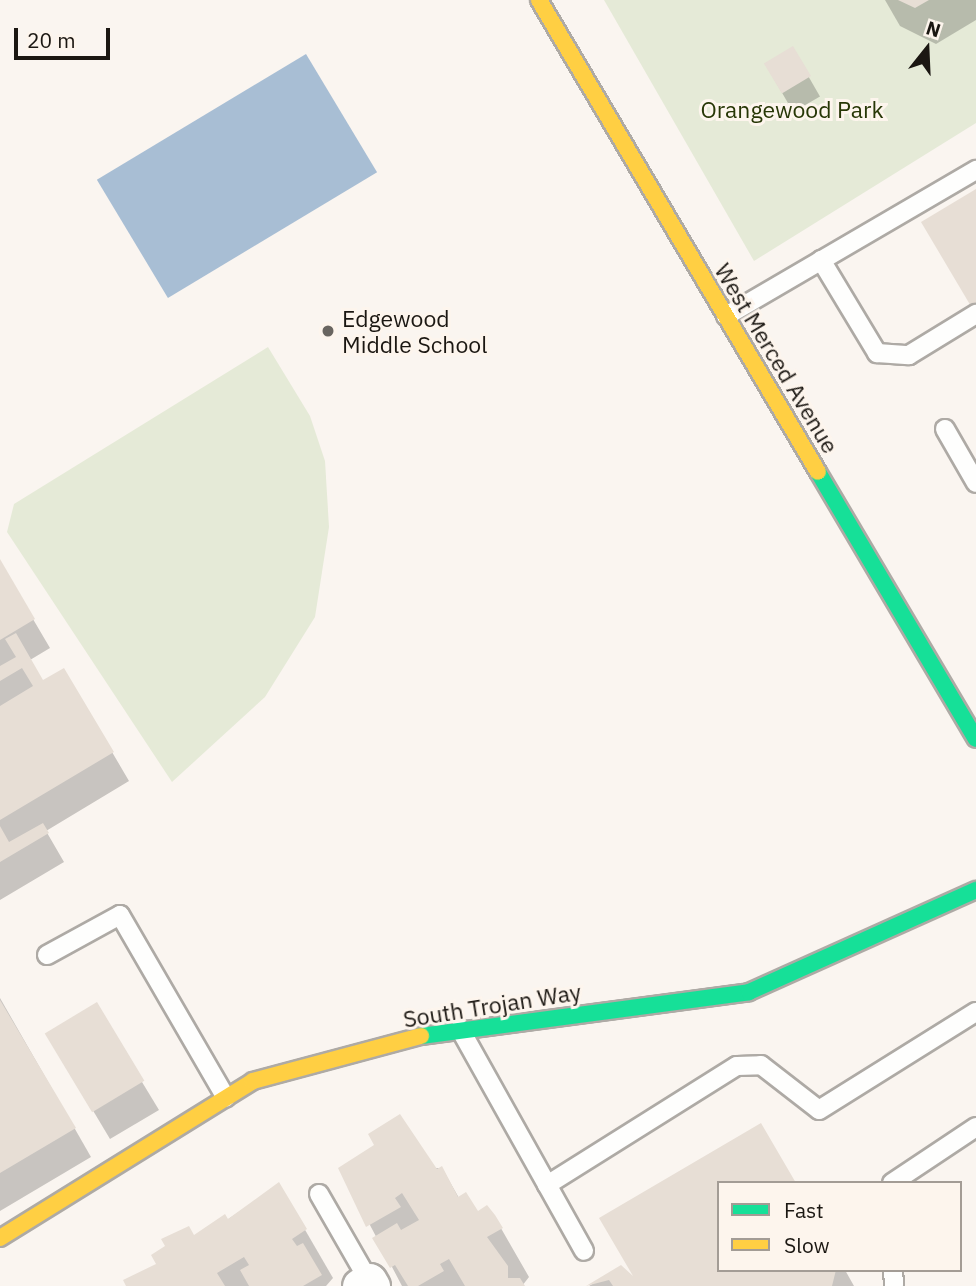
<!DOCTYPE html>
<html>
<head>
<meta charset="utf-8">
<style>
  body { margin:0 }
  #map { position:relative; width:976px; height:1286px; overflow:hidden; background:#faf5f0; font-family:"IBM Plex Sans",sans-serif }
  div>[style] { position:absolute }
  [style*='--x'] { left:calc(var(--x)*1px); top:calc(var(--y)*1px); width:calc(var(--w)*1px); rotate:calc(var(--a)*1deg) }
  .green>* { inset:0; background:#e5ead7 }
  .water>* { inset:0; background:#a8bed4; transform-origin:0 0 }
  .shadow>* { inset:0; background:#0003; transform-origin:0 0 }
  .building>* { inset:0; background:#e7ded5; transform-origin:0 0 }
  .roads { filter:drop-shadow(2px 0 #aeaaa5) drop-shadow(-2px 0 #aeaaa5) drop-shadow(0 2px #aeaaa5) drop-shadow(0 -2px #aeaaa5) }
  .lane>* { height:18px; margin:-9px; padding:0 9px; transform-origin:9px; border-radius:9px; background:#fefefd }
  .street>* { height:35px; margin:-17.5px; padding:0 17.5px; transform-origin:17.5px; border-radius:17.5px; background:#fefefd }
  .fast>* { height:16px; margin:-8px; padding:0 8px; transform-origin:8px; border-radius:8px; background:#16e098 }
  .slow>* { height:16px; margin:-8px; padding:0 8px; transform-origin:8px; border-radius:8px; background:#ffcf43 }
  .dots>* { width:19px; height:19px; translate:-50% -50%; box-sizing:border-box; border:4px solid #fdf5ed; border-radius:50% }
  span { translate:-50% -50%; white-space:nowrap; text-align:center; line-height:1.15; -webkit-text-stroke:6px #fdf5ed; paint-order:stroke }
  .park-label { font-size:23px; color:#273706 }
  .poi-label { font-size:23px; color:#1b1712 }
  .left { translate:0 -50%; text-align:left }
  .street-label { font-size:23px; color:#1b1712 }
  .legend { position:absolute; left:717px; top:1181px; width:245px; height:91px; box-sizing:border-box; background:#fdf5ed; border:2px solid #a39c95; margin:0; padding:9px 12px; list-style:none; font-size:21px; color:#1b1712 }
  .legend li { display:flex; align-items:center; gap:14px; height:35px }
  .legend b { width:35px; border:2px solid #a39c95 }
  .north { position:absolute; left:892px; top:14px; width:70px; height:70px; -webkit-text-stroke:5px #fdf5ed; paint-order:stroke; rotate:18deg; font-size:19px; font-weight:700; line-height:28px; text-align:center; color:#1b1712 }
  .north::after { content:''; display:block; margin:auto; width:24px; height:32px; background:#1b1712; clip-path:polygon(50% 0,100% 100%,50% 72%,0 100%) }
  .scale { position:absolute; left:14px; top:28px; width:96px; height:32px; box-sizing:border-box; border:4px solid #1b1712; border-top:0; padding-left:9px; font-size:21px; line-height:24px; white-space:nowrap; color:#1b1712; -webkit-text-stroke:5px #fdf5ed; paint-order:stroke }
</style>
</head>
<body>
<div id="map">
  <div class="green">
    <div style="clip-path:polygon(604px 0,976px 0,976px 123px,754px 261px)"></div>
    <div style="clip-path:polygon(268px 347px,310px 416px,325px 461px,329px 527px,315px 617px,265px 697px,172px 782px,7px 532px,14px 504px)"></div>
  </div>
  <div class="water">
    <div style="left:306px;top:54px;width:138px;height:244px;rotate:59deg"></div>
  </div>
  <div class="shadow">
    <div style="clip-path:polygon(885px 0,976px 0,976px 20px,936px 44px,900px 26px)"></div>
    <div style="left:792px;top:48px;width:56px;height:31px;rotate:60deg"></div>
    <div style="clip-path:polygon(0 563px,50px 648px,30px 660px,43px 682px,64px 670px,129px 781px,46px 831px,64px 862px,0 900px)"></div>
    <div style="clip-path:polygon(0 998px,91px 1157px,0 1211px)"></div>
    <div style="clip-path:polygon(64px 1062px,142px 1082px,159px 1110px,110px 1139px)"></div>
    <div style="clip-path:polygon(340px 1168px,442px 1168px,459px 1198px,477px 1213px,494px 1216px,529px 1277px,522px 1286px,402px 1286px)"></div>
    <div style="clip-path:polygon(719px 1183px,719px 1270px,845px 1270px,854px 1286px,589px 1286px,620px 1267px,638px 1282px)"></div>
    <div style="clip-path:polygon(279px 1185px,333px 1278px,326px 1286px,128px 1286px)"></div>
  </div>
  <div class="building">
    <div style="clip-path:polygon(898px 0,929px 0,915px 8px)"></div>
    <div style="left:793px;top:46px;width:35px;height:34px;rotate:59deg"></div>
    <div style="clip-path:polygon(976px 189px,976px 306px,972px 308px,921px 222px)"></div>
    <div style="clip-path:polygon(0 559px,35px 619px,0 640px)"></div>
    <div style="clip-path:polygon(16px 633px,43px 680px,64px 668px,114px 752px,0 820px,0 706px,33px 686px,22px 668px,0 681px,0 666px,16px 657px,5px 639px)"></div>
    <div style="clip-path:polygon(43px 823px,49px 833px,0 862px,0 826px,9px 842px)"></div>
    <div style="clip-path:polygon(0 1000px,76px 1128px,0 1173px)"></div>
    <div style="left:97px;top:1002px;width:92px;height:61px;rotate:59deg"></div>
    <div style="clip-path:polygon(400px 1114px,437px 1169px,442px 1166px,458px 1197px,466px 1192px,478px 1211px,487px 1205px,495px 1215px,503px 1228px,487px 1237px,508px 1266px,508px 1278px,520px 1278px,525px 1286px,465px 1286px,449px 1259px,440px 1264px,444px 1271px,418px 1286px,408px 1286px,395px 1265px,390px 1268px,372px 1238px,397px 1223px,401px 1230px,419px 1220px,402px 1193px,395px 1198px,401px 1207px,366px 1227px,338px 1168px,374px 1145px,368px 1134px)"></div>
    <div style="clip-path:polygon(761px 1123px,796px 1183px,719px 1183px,719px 1270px,836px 1270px,832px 1286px,613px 1286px,609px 1280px,586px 1286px,621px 1265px,633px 1276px,599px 1218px)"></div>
    <div style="clip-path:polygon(279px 1182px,307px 1229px,292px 1239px,297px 1246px,303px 1243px,322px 1275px,303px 1286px,249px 1286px,240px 1270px,249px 1265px,244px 1257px,217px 1273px,225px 1286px,234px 1286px,126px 1286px,123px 1280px,156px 1264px,151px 1255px,165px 1246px,161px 1239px,189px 1226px,194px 1235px,225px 1214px,228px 1219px)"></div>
  </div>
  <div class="roads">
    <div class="lane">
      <div style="--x:821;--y:260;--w:109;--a:58.9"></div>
      <div style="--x:877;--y:353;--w:32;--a:4"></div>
      <div style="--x:909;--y:355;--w:79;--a:-31.5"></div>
      <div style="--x:726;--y:316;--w:290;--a:-30.3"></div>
      <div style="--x:945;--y:429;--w:62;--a:60.1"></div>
      <div style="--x:47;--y:955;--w:83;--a:-28.7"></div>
      <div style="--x:120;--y:915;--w:211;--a:59.9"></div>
      <div style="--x:460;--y:1029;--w:254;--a:60.8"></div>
      <div style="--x:892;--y:1183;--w:101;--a:-33.7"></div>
      <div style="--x:547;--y:1185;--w:224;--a:-32.1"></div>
      <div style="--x:737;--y:1066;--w:24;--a:-2"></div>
      <div style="--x:761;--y:1065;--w:73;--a:37.8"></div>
      <div style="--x:819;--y:1110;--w:185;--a:-32"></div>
      <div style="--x:319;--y:1194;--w:100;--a:60.1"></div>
      <div style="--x:893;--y:1270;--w:16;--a:86"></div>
    </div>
    <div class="street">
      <div style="--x:360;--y:1286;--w:10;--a:-29"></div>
      <div style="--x:369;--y:1281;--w:6;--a:59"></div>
    </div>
    <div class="fast">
      <div style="--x:818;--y:472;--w:310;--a:59.4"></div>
      <div style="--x:421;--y:1036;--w:331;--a:-7.6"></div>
      <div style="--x:749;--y:992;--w:249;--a:-24.2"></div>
    </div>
    <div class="slow">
      <div style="--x:539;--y:0;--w:548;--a:59.41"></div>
      <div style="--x:0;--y:1238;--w:298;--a:-31.8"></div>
      <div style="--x:253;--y:1081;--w:174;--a:-15"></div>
    </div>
  </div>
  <div class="dots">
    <div style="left:328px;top:331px;background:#696560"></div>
  </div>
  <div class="park-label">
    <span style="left:792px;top:109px">Orangewood Park</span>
  </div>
  <div class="poi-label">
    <span class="left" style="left:342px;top:331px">Edgewood<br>Middle School</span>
  </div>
  <div class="street-label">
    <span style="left:777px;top:358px;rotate:59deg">West Merced Avenue</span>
    <span style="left:492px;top:1005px;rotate:-9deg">South Trojan Way</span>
  </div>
  <ul class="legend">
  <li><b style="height:9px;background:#16e098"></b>Fast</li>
  <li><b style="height:9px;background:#ffcf43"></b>Slow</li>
  </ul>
  <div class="north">N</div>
  <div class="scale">20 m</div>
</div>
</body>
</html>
